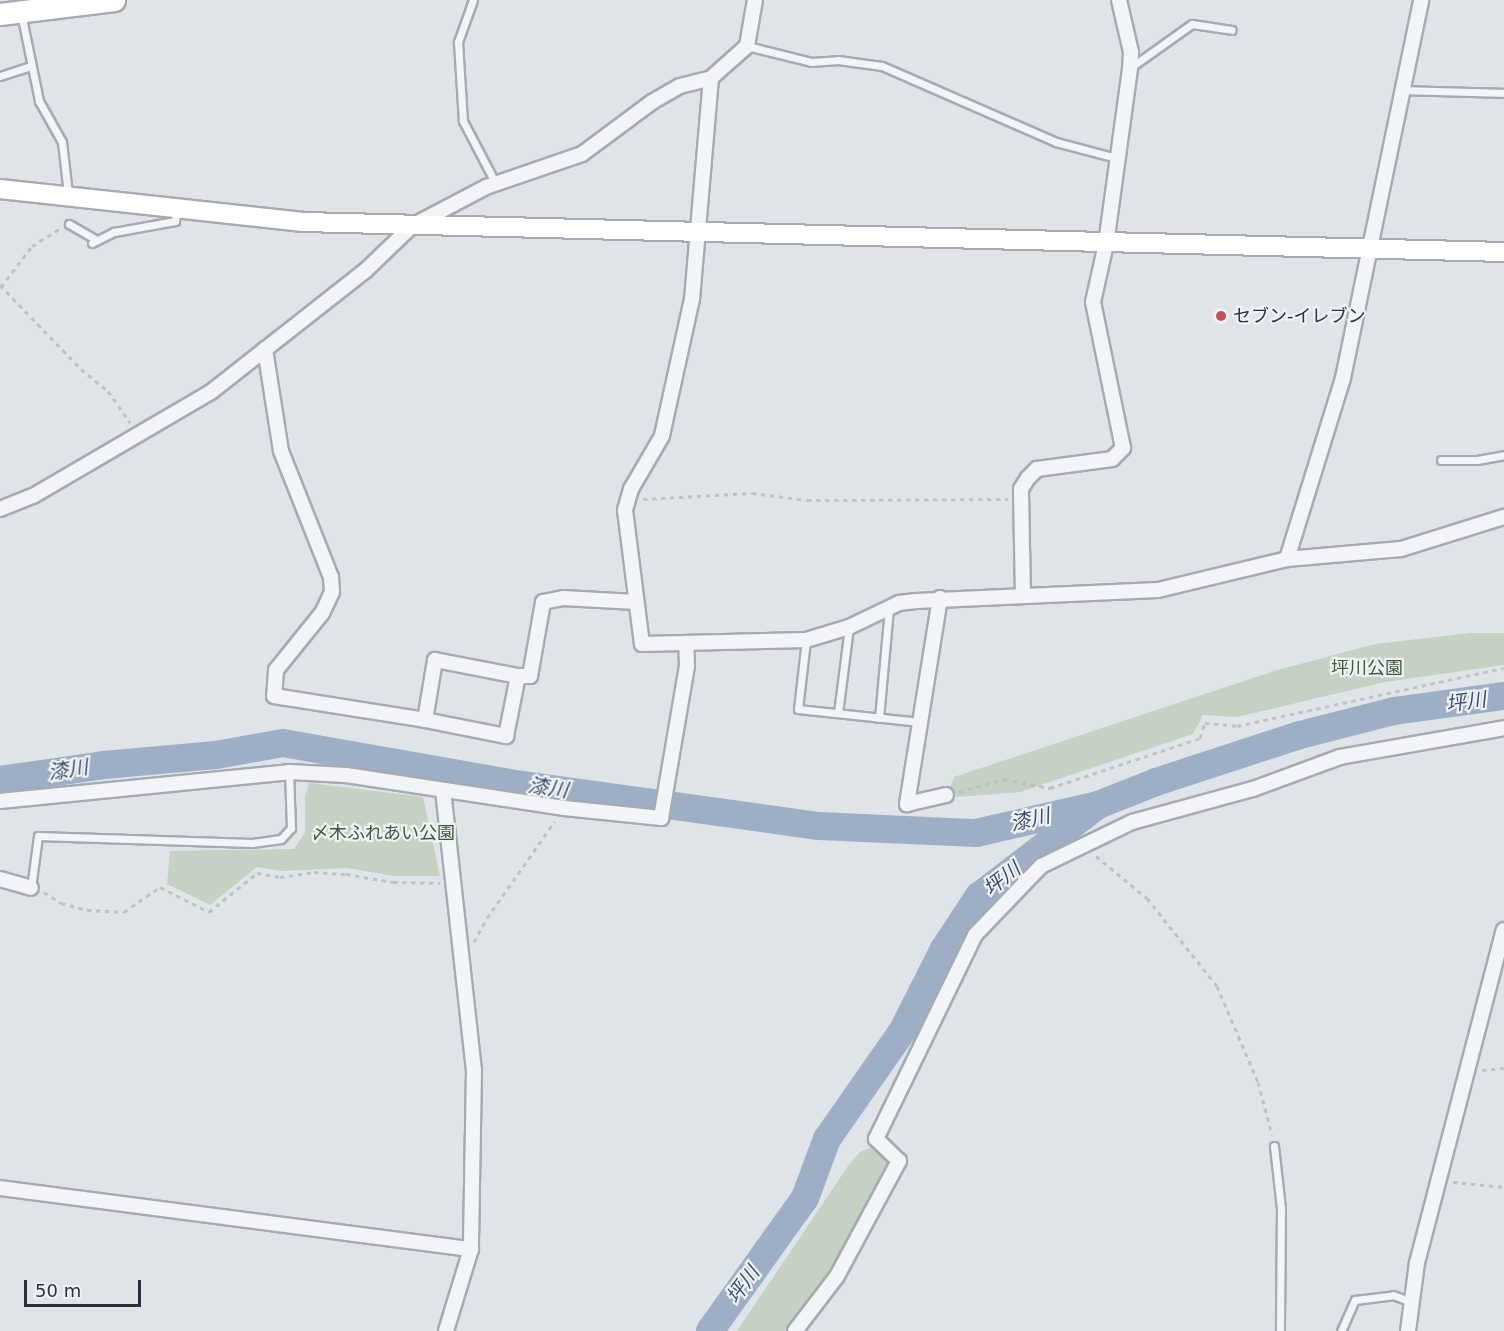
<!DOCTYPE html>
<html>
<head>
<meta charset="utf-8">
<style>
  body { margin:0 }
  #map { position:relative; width:1504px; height:1331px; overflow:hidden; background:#e0e3e8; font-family:"DejaVu Sans","Noto Sans JP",sans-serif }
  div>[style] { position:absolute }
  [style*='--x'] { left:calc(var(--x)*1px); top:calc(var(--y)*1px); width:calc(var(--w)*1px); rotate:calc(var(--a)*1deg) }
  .green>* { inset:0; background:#c5d1c2 }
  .river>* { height:28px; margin:-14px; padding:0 14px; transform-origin:14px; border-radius:14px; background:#9eaec5 }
  .path>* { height:3px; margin-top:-1.5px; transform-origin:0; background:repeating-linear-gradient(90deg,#bfc1c7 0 4.5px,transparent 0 9px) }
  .roads { filter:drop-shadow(2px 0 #a6aab2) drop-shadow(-2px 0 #a6aab2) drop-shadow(0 2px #a6aab2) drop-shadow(0 -2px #a6aab2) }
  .lane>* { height:7px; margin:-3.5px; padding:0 3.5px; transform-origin:3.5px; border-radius:3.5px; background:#f3f4f7 }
  .street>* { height:14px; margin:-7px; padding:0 7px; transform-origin:7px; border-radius:7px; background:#f3f4f7 }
  .secondary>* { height:18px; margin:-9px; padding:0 9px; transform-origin:9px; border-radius:9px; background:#fff }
  .primary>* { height:21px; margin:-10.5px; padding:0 10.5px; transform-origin:10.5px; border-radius:10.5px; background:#fff }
  .dots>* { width:16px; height:16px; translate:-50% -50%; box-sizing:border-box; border:3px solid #f0f2f6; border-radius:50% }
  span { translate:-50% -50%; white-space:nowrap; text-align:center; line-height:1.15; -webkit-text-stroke:4.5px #f0f2f6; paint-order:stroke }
  .poi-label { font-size:18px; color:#2a303e }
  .left { translate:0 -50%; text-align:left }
  .park-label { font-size:18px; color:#3c5839 }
  .water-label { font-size:20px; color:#384c6e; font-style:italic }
  .scale { position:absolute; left:24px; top:1280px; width:117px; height:27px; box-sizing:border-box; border:3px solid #2a303e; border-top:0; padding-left:8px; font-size:18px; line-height:21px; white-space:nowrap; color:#2a303e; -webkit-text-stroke:4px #f0f2f6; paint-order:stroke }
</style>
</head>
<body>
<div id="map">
  <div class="green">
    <div style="clip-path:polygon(1471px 633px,1504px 633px,1504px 665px,1385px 682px,1237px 717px,1203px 715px,1193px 734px,1020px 792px,955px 797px,950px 789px,954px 777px,1274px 671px,1375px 644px)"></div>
    <div style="clip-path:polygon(309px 783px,423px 797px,440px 876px,394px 876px,347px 868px,281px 871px,257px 867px,210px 905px,167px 884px,170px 851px,294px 849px,305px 833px,305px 797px)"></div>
    <div style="clip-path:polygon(872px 1147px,893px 1166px,834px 1275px,791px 1331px,737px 1331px,848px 1166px,860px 1152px)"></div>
  </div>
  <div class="river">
    <div style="--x:0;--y:780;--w:105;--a:-8.2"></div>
    <div style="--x:104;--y:765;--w:112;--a:-5.1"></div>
    <div style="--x:216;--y:755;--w:68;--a:-10.2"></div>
    <div style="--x:283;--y:743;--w:230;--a:10"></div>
    <div style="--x:509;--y:783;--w:313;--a:7.9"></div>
    <div style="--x:819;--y:826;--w:157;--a:2.6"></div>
    <div style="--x:976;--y:833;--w:125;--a:-12.9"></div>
    <div style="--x:710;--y:1331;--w:163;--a:-54.5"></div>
    <div style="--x:805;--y:1198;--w:63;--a:-69.6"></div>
    <div style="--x:827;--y:1139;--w:133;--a:-55.1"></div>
    <div style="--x:903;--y:1030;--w:91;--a:-63.2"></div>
    <div style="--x:944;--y:949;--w:64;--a:-56.6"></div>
    <div style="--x:979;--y:896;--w:150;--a:-37.4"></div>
    <div style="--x:1098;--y:805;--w:62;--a:-21.6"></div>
    <div style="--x:1156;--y:782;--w:151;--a:-18.1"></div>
    <div style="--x:1300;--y:735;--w:97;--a:-14.3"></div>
    <div style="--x:1394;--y:711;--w:111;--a:-7.8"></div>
  </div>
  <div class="path">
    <div style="--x:0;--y:285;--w:117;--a:46"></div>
    <div style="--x:81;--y:369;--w:35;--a:39"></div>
    <div style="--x:108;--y:391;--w:39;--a:55"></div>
    <div style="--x:1;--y:287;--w:51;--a:-52.9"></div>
    <div style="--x:32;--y:246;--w:34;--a:-32"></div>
    <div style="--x:643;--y:499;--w:109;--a:-3.2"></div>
    <div style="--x:752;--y:493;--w:55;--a:7.3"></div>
    <div style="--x:807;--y:500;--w:201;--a:-0.3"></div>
    <div style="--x:959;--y:792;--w:47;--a:-16.1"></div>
    <div style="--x:1004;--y:779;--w:47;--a:11.1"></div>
    <div style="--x:1050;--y:788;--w:158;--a:-18.4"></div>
    <div style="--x:1200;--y:738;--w:16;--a:-72"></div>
    <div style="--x:1205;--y:723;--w:32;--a:5"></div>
    <div style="--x:1237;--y:726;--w:273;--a:-12.3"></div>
    <div style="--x:1096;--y:856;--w:66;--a:39.5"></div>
    <div style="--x:1147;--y:898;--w:112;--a:51.5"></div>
    <div style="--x:1217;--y:986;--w:104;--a:66.9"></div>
    <div style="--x:1258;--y:1082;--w:55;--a:75.2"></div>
    <div style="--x:44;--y:892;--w:20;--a:33"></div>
    <div style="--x:61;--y:903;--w:27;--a:15"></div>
    <div style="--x:87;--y:910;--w:37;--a:3"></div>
    <div style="--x:124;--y:912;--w:44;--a:-34.8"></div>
    <div style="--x:160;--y:887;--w:55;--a:27"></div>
    <div style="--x:209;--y:912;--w:62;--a:-39.1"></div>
    <div style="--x:257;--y:873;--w:23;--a:10"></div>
    <div style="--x:280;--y:877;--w:34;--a:-8"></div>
    <div style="--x:314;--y:872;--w:32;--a:4"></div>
    <div style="--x:346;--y:874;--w:48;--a:9.7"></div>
    <div style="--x:393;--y:882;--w:47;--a:1.2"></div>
    <div style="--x:474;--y:942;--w:27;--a:-62"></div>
    <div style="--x:487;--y:918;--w:118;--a:-55"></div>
    <div style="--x:1482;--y:1070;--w:22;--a:-5"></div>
    <div style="--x:1453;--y:1182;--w:51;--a:5.6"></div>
  </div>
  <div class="roads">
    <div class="lane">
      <div style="--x:473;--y:0;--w:45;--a:109.7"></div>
      <div style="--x:458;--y:42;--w:79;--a:86.4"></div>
      <div style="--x:463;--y:121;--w:71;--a:62.4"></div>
      <div style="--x:21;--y:13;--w:90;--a:78.4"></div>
      <div style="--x:39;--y:101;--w:47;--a:60.7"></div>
      <div style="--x:62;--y:142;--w:52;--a:83.4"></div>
      <div style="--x:747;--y:46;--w:66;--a:14"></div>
      <div style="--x:811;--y:62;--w:27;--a:-4"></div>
      <div style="--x:838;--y:60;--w:44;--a:7.8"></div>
      <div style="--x:882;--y:66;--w:190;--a:23.6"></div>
      <div style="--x:1056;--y:142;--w:62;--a:14.9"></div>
      <div style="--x:1130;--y:68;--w:76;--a:-35.4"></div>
      <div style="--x:1192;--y:24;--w:40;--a:8.5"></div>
      <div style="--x:0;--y:76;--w:32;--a:-18"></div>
      <div style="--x:1403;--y:90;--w:101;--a:1.7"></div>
      <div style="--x:69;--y:224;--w:32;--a:30"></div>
      <div style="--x:92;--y:243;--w:25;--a:-27"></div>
      <div style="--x:114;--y:232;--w:62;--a:-10.2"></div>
      <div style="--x:175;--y:221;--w:12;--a:-81"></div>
      <div style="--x:1441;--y:460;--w:36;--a:0"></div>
      <div style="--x:1477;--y:460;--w:27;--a:-10"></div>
      <div style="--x:806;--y:640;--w:69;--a:96.6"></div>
      <div style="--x:798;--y:709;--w:123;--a:6.1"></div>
      <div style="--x:838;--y:713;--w:87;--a:-82.7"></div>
      <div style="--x:879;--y:718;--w:110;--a:-84.8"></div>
      <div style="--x:31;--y:888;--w:52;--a:-82.3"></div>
      <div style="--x:38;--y:836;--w:214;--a:1.9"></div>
      <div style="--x:252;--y:843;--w:29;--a:-8"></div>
      <div style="--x:281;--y:839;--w:15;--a:-48"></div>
      <div style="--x:291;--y:828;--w:56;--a:-92"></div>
      <div style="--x:1274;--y:1146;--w:62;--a:83.6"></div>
      <div style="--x:1281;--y:1208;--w:123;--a:90.5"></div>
      <div style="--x:1341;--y:1331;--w:34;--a:-66"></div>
      <div style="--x:1355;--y:1300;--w:38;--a:-7"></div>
      <div style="--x:1393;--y:1295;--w:19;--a:21"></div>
    </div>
    <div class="street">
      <div style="--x:755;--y:0;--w:47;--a:99.9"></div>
      <div style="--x:747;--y:46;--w:48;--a:138.4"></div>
      <div style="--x:711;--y:78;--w:222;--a:94.9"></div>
      <div style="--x:692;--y:299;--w:140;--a:102.4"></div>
      <div style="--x:662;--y:436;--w:61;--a:120.3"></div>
      <div style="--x:631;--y:489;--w:22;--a:106"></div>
      <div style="--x:625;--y:510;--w:135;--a:82.8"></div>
      <div style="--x:642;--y:644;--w:164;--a:-1.4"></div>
      <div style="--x:806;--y:640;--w:45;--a:-16.8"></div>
      <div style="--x:849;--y:627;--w:55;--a:-25.6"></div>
      <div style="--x:899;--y:603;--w:17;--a:-7"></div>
      <div style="--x:916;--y:601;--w:242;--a:-2.6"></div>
      <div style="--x:1158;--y:590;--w:133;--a:-13.5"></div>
      <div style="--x:1287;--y:559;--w:114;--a:-5"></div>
      <div style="--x:1401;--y:549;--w:108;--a:-17.3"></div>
      <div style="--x:265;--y:349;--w:103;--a:81.1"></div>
      <div style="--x:281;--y:451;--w:136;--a:68.4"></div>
      <div style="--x:331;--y:577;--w:15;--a:86"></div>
      <div style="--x:332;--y:592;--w:23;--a:115"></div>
      <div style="--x:322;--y:613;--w:73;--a:128.9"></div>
      <div style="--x:276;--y:670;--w:26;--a:94"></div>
      <div style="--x:274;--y:696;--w:153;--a:9"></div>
      <div style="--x:425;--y:720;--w:61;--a:-80.5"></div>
      <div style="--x:435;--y:660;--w:85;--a:10.9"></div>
      <div style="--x:0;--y:509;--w:35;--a:-22"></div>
      <div style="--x:33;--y:496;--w:206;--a:-30.3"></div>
      <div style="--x:211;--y:392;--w:196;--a:-38.2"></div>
      <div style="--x:365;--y:271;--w:65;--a:-43.8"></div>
      <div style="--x:412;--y:226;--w:84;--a:-27.8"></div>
      <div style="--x:486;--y:187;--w:102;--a:-19"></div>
      <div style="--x:582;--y:154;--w:87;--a:-36.6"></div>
      <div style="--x:652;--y:102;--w:32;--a:-30"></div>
      <div style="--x:680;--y:86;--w:32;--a:-14"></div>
      <div style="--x:1287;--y:559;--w:189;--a:-72.8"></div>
      <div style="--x:1343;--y:378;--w:386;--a:-78.3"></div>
      <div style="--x:1023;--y:596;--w:107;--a:-91.1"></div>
      <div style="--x:1021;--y:489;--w:13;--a:-58"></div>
      <div style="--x:1028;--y:478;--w:13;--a:-45"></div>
      <div style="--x:1037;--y:469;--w:76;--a:-7.6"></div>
      <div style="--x:1112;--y:459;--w:16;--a:-45"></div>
      <div style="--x:1123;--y:448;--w:149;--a:-101.6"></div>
      <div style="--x:1093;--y:302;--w:59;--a:-77.4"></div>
      <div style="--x:1106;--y:244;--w:178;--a:-82.2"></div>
      <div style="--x:1130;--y:68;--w:16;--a:-86"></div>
      <div style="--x:1131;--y:52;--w:53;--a:-103"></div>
      <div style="--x:940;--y:598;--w:209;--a:99.1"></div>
      <div style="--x:907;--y:804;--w:40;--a:-13"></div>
      <div style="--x:425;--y:720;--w:83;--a:11.2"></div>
      <div style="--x:506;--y:736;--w:61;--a:-78.7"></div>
      <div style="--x:518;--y:676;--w:12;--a:0"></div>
      <div style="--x:530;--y:676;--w:75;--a:-80"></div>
      <div style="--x:543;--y:602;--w:20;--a:-11"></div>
      <div style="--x:563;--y:598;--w:73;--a:3.1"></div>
      <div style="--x:443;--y:790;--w:282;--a:83.7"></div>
      <div style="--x:474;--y:1070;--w:179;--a:91"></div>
      <div style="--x:471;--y:1249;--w:86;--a:107"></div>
      <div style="--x:0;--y:801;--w:290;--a:-5.7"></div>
      <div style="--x:289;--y:772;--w:57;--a:3"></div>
      <div style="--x:346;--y:775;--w:220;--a:8.6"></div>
      <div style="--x:564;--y:808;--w:98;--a:5.9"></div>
      <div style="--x:661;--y:818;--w:154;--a:-80.3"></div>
      <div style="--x:687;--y:666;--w:23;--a:-92"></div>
      <div style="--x:0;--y:879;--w:32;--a:16"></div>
      <div style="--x:0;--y:1188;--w:475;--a:7.4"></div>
      <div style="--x:795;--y:1331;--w:69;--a:-52.6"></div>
      <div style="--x:837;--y:1276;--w:131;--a:-61.7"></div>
      <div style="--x:899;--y:1161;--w:32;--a:-136"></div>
      <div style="--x:876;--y:1139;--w:227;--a:-64.1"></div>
      <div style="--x:975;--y:935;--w:95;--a:-46.3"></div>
      <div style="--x:1041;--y:866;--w:101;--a:-25.8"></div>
      <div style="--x:1132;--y:822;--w:125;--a:-15.3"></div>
      <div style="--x:1253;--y:789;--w:93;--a:-20.2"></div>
      <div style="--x:1340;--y:757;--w:167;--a:-10"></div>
      <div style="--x:1408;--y:1331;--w:69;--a:-82.5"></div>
      <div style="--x:1417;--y:1263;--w:344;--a:-75.4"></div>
    </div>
    <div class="secondary">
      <div style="--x:0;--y:189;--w:305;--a:6.2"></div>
      <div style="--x:303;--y:222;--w:1201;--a:1.43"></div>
    </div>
    <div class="primary">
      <div style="--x:0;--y:14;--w:115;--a:-7"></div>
    </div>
  </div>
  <div class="dots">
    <div style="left:1221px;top:316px;background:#c25058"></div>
  </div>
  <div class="poi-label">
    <span class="left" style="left:1233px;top:316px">セブン-イレブン</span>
  </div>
  <div class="park-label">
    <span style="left:1367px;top:668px">坪川公園</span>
    <span style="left:383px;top:833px">〆木ふれあい公園</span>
  </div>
  <div class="water-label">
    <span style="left:1466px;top:702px;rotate:-8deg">坪川</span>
    <span style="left:68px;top:770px;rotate:-9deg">漆川</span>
    <span style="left:548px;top:788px;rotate:8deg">漆川</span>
    <span style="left:1030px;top:820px;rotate:-13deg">漆川</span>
    <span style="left:1002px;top:879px;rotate:-38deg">坪川</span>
    <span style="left:743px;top:1285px;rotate:-54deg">坪川</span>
  </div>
  <div class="scale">50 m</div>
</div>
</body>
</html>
